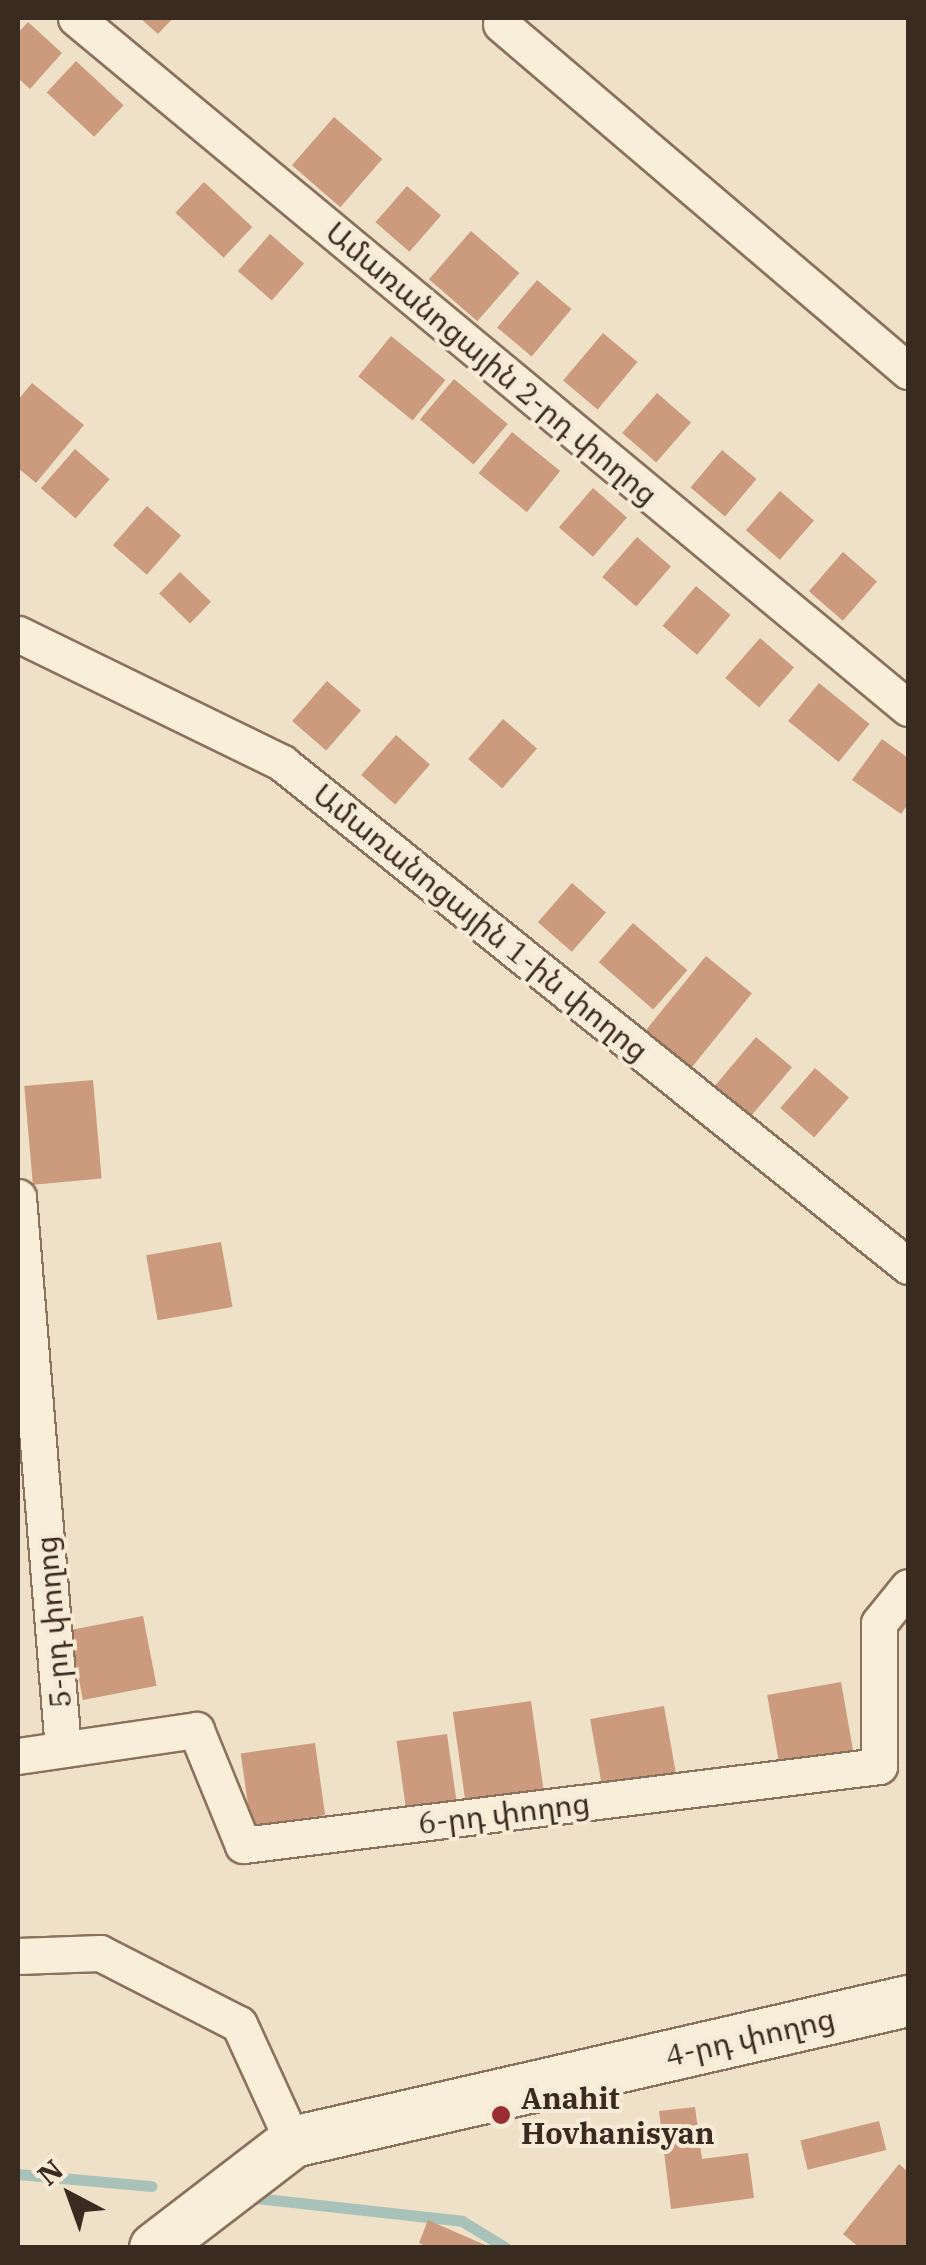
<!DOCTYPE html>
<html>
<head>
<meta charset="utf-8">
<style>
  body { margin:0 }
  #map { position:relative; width:926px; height:2265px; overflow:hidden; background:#eee1c7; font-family:"IBM Plex Serif","Noto Sans Armenian",serif }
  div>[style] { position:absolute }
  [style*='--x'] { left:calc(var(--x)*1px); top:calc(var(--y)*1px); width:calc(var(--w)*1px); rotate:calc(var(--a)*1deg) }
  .stream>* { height:11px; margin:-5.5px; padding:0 5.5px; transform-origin:5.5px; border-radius:5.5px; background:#a8c2b9 }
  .building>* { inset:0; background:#cc9a7d; transform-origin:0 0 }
  .roads { filter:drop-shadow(2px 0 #8a725c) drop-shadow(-2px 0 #8a725c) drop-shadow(0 2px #8a725c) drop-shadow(0 -2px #8a725c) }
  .minor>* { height:35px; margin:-17.5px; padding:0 17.5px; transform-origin:17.5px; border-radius:17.5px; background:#f9eeda }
  .secondary>* { height:50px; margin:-25px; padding:0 25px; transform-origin:25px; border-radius:25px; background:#f9eeda }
  .dots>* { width:28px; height:28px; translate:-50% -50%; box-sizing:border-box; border:5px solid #f6ebd6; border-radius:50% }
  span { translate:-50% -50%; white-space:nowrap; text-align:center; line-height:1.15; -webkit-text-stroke:8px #f6ebd6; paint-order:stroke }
  .street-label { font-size:30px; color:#3a2b20 }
  .poi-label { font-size:30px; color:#3a2b20; font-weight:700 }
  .left { translate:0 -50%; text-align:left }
  .frame { position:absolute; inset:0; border:20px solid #3a2b20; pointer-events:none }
  .north { position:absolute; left:20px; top:2145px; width:100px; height:100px; -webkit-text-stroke:8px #f6ebd6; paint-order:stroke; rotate:319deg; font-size:28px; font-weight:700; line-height:40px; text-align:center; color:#3a2b20 }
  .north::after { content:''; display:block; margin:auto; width:35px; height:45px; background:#3a2b20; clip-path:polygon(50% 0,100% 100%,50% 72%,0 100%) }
</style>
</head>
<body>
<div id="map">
  <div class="stream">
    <div style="--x:18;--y:2174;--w:134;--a:5.2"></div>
    <div style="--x:246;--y:2197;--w:217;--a:6.3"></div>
    <div style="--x:462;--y:2221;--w:52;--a:31.5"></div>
  </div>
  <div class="building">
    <div style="clip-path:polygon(140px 18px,173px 18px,158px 34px)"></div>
    <div style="clip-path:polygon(28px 22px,62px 53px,30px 89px,18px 78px,18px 33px)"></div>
    <div style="left:76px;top:61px;width:65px;height:43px;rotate:43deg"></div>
    <div style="left:334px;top:117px;width:64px;height:64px;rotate:41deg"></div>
    <div style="left:204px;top:182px;width:66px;height:42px;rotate:43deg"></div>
    <div style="left:407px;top:186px;width:45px;height:48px;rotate:41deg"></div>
    <div style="left:471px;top:231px;width:64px;height:64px;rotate:41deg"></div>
    <div style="left:270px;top:234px;width:45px;height:49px;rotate:41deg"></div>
    <div style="left:537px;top:280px;width:45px;height:62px;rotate:40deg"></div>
    <div style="left:603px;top:333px;width:45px;height:62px;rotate:40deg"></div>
    <div style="left:391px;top:336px;width:70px;height:52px;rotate:39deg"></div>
    <div style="left:454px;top:379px;width:70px;height:53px;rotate:40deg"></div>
    <div style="clip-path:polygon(32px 383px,84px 425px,36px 483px,18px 468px,18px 400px)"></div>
    <div style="left:657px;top:393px;width:45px;height:53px;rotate:41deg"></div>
    <div style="left:512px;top:432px;width:62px;height:53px;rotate:39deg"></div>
    <div style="left:75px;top:449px;width:46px;height:52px;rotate:41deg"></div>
    <div style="left:722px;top:450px;width:45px;height:49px;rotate:40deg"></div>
    <div style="left:593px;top:488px;width:45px;height:52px;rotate:41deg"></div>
    <div style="left:780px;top:491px;width:45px;height:52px;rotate:41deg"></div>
    <div style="left:147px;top:506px;width:45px;height:52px;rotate:41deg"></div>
    <div style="left:637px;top:537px;width:45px;height:53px;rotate:41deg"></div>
    <div style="left:843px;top:552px;width:45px;height:52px;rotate:41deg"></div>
    <div style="left:180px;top:572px;width:43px;height:30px;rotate:44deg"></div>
    <div style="left:696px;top:586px;width:45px;height:52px;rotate:40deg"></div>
    <div style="left:760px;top:638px;width:45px;height:53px;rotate:41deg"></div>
    <div style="left:327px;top:681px;width:45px;height:53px;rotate:41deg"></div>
    <div style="left:819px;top:683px;width:65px;height:49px;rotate:39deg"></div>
    <div style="left:503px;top:719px;width:45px;height:53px;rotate:41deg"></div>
    <div style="left:396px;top:735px;width:45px;height:53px;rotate:41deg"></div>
    <div style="clip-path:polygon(882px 739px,908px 758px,908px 804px,901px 814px,852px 780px)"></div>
    <div style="left:572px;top:883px;width:45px;height:52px;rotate:41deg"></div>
    <div style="left:633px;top:923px;width:72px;height:52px;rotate:41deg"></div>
    <div style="left:706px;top:956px;width:59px;height:97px;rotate:39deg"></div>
    <div style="left:756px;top:1037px;width:47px;height:70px;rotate:40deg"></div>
    <div style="left:815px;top:1068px;width:45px;height:53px;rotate:41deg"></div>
    <div style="left:93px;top:1080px;width:99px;height:69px;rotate:85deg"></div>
    <div style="left:221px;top:1242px;width:66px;height:76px;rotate:80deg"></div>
    <div style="left:143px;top:1616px;width:71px;height:75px;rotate:79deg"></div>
    <div style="left:841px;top:1682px;width:72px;height:75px;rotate:80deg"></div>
    <div style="left:531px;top:1701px;width:92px;height:79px;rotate:82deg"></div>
    <div style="left:664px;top:1706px;width:73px;height:75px;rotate:80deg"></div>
    <div style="left:447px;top:1734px;width:67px;height:51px;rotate:82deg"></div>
    <div style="left:315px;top:1743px;width:73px;height:75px;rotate:82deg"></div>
    <div style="clip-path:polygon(695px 2107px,702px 2159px,748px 2153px,754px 2198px,671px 2209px,659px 2111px)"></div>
    <div style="left:879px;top:2121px;width:30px;height:81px;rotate:76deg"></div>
    <div style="clip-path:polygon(899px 2164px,908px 2172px,908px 2248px,860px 2248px,843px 2234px)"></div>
    <div style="clip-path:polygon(428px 2220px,492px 2248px,429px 2248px,419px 2243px)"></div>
  </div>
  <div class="roads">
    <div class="minor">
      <div style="--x:76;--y:18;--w:1081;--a:39.67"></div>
      <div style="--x:501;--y:24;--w:535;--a:40.45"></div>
      <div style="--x:18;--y:634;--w:294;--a:26"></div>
      <div style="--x:282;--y:763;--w:803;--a:38.78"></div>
      <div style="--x:18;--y:1197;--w:554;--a:85.34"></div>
      <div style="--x:18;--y:1756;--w:180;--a:-8.3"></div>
      <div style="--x:196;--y:1730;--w:124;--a:67.8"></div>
      <div style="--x:243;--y:1845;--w:641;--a:-7.08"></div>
      <div style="--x:879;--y:1766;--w:143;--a:-90"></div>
      <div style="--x:879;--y:1623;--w:46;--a:-51.1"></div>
      <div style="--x:18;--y:1956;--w:82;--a:-2.1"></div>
      <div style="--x:100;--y:1953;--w:156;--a:27.1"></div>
      <div style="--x:239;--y:2024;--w:130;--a:65.4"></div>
    </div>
    <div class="secondary">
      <div style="--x:155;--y:2248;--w:174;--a:-37.5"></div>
      <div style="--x:293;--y:2142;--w:631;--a:-12.91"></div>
    </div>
  </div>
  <div class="dots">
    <div style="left:501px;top:2115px;background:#982d32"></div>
  </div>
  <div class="street-label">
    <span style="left:492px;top:363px;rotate:40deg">Ամառանոցային 2-րդ փողոց</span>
    <span style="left:481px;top:922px;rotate:39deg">Ամառանոցային 1-ին փողոց</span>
    <span style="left:53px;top:1622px;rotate:-95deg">5-րդ փողոց</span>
    <span style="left:504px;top:1813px;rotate:-7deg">6-րդ փողոց</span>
    <span style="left:750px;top:2037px;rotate:-13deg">4-րդ փողոց</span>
  </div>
  <div class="poi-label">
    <span class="left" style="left:521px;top:2115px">Anahit<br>Hovhanisyan</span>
  </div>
  <div class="frame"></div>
  <div class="north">N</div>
</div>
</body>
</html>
